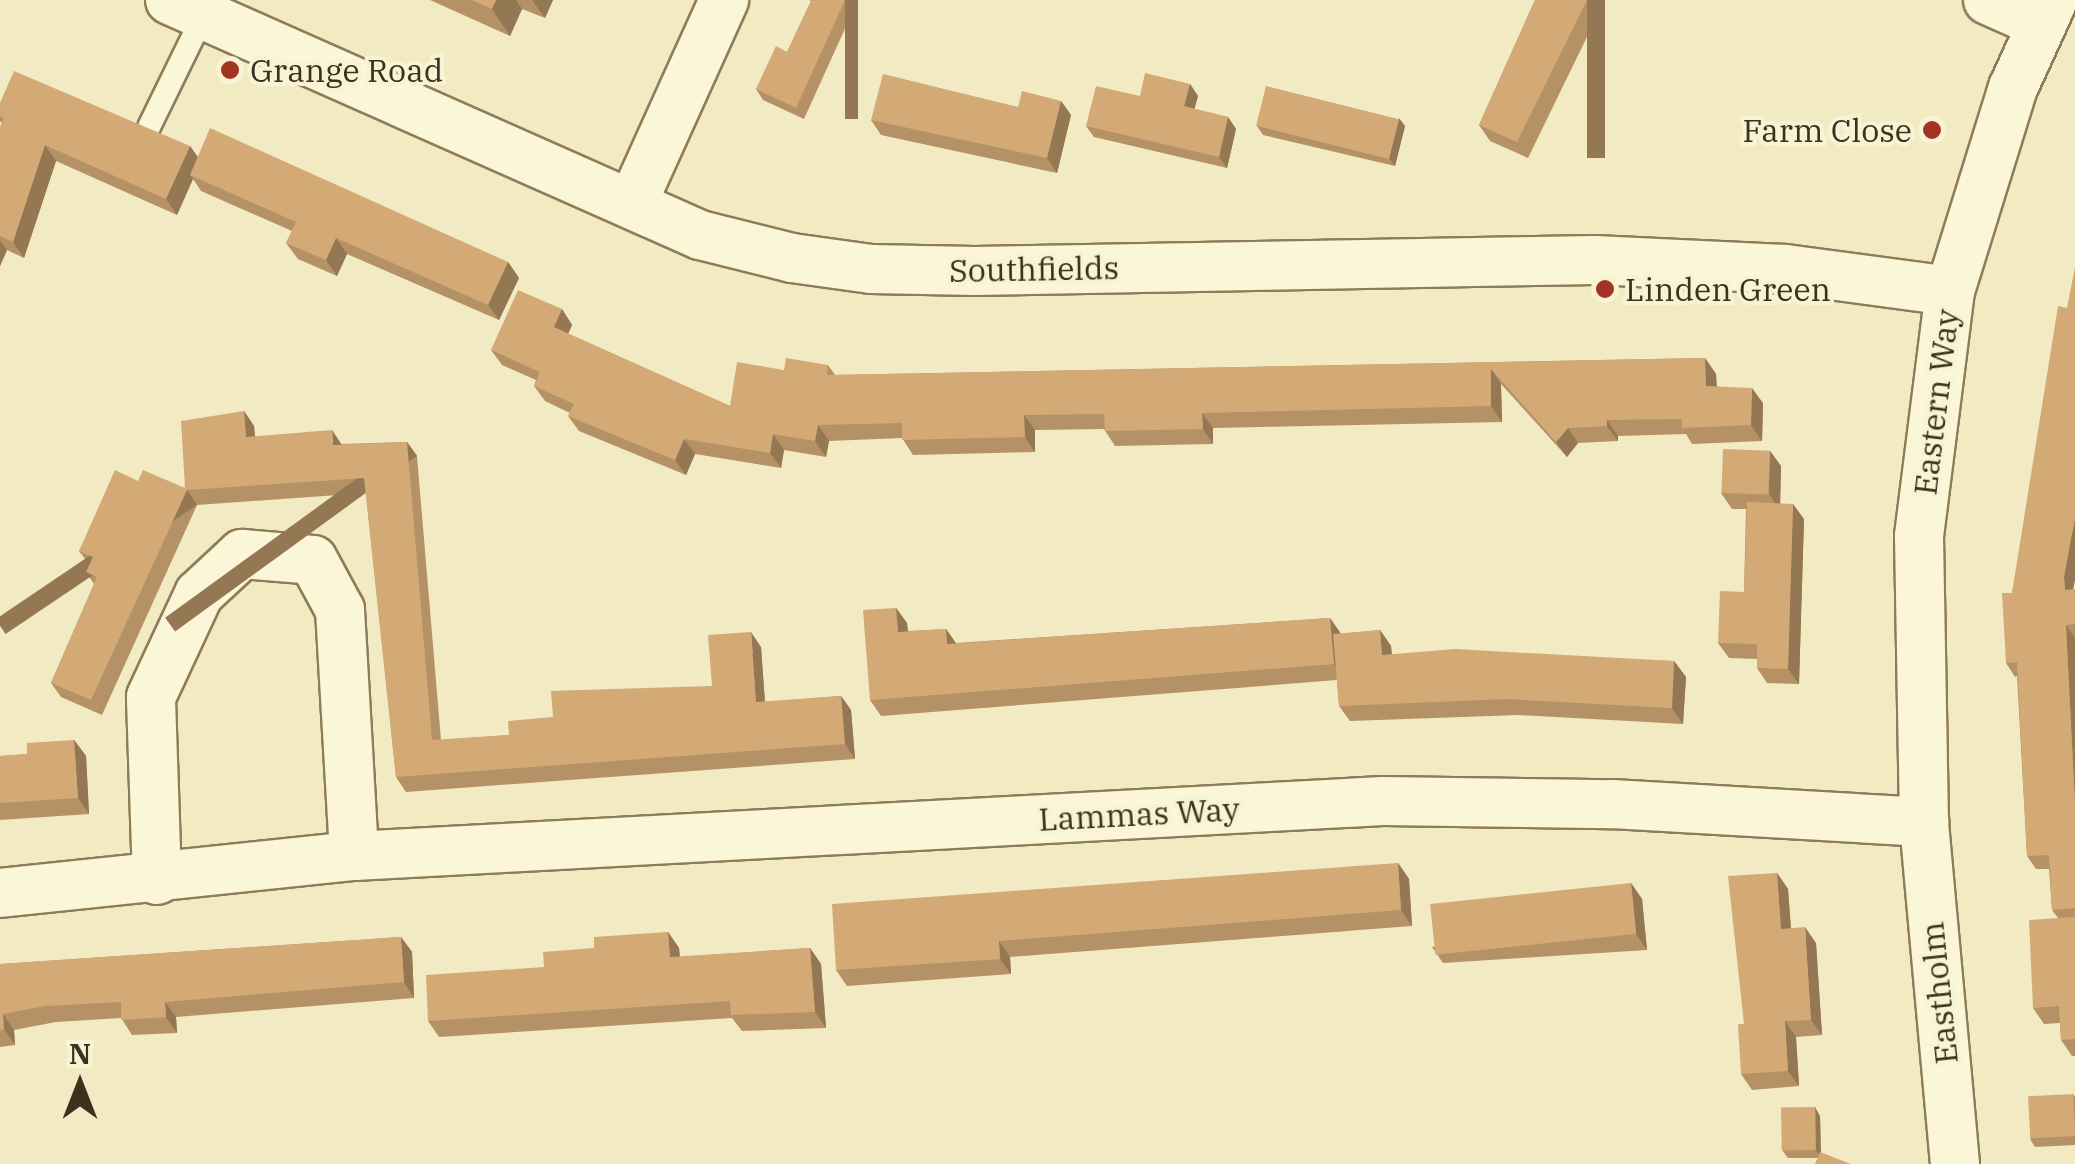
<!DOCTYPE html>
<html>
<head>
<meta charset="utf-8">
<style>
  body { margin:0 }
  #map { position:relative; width:2075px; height:1164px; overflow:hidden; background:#f2eac3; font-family:"IBM Plex Serif",serif }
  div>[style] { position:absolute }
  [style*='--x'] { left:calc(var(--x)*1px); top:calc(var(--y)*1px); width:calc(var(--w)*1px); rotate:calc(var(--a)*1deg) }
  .roads { filter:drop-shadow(2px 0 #8e7c58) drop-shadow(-2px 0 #8e7c58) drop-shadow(0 2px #8e7c58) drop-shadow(0 -2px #8e7c58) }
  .service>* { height:22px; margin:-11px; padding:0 11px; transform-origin:11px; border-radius:11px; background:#fbf6d7 }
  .minor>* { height:48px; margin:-24px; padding:0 24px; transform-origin:24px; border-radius:24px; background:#fbf6d7 }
  .wall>* { inset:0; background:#b59265 }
  .shaded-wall>* { inset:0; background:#947753; transform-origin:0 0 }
  .building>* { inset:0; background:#d3aa76; transform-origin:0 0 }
  .dots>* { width:28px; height:28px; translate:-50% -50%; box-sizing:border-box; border:5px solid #f8f3d4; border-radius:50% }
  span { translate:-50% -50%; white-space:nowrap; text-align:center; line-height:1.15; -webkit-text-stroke:8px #f8f3d4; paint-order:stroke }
  .poi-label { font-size:32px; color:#3d311d }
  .left { translate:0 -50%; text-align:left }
  .right { translate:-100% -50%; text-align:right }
  .street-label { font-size:32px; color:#3d311d }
  .north { position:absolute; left:30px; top:1034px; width:100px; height:100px; -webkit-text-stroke:8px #f8f3d4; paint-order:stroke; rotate:0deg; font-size:28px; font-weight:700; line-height:40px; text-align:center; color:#3d311d }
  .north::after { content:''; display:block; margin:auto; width:35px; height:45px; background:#3d311d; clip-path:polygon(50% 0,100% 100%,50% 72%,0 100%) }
</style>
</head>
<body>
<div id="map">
  <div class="roads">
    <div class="service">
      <div style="--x:149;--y:127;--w:126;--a:-64"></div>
    </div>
    <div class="minor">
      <div style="--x:170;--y:0;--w:580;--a:23.91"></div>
      <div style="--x:700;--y:235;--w:95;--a:14"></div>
      <div style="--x:792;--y:258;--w:80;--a:7.9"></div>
      <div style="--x:871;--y:269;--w:104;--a:1.1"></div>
      <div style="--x:975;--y:271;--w:620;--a:-1.02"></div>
      <div style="--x:1595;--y:260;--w:190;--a:2.7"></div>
      <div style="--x:1785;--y:269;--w:166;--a:7.6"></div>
      <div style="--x:1988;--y:0;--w:59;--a:24"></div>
      <div style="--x:632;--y:204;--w:224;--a:-65.7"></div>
      <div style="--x:157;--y:880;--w:183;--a:-91.9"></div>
      <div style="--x:151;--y:697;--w:114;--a:-65"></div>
      <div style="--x:199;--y:594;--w:59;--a:-42.9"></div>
      <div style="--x:242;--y:554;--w:71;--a:4.8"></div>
      <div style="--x:313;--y:560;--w:57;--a:61.6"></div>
      <div style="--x:340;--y:610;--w:246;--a:86.7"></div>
      <div style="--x:0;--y:893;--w:356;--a:-6"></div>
      <div style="--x:354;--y:856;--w:1030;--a:-3.06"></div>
      <div style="--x:1383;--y:801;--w:229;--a:0.8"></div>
      <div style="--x:1612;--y:804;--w:313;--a:3.3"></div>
      <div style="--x:1955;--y:1164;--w:343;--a:-95.2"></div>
      <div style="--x:1924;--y:822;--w:286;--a:-91"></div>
      <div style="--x:1919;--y:536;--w:247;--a:-82.8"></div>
      <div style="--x:1950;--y:291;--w:213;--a:-72.8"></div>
      <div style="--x:2013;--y:88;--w:97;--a:-65.6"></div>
    </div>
  </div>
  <div class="wall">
    <div style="clip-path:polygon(430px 0,553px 0,545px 18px,522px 9px,510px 36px)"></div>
    <div style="clip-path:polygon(809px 0,858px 0,804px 119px,763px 100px,756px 89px,787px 52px,811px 1px)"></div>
    <div style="clip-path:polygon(1535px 0,1605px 0,1528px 158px,1490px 141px,1479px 125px)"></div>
    <div style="clip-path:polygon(1190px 84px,1198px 96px,1194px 109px,1228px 117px,1236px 129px,1227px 168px,1094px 137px,1086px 126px,1140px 96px)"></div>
    <div style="clip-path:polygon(1061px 101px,1071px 115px,1057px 173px,881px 135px,871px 120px,1018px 107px)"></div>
    <div style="clip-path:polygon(0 103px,190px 146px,198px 157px,508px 262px,519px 278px,499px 320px,347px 254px,337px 276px,298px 259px,286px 243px,292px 231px,201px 191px,193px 179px,177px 215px,56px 161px,24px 258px,7px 250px,0 266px,0 127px,2px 123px,0 121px)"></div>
    <div style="clip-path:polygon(1257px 126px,1405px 126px,1395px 166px,1263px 135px)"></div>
    <div style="clip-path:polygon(2067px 308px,2073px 589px,2075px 589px,2075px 1056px,2072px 1056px,2061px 1040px,2060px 1023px,2044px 1024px,2033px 1008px,2058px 918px,2052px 910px,2049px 869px,2036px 869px,2027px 856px,2017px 676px,2015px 677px,2006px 663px,2012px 593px)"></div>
    <div style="clip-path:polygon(562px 309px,572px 325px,568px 334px,730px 406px,784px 370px,828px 365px,835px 375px,1705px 358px,1716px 374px,1717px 386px,1763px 403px,1762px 441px,1692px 444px,1686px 434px,1618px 436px,1618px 441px,1578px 443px,1567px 457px,1501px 384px,1502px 422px,1213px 428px,1213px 444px,1115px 446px,1104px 429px,1035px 430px,1035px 452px,913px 455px,902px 438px,829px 441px,826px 457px,784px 450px,781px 468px,695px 454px,686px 475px,579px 431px,568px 416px,570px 413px,545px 401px,534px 386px,536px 380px,502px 365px,491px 350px)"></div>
    <div style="clip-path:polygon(244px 411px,254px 426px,255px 436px,341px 444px,407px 442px,417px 456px,441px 740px,509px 735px,553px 717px,712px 686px,761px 647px,765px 702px,841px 696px,851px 710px,855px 759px,406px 792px,396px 777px,366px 493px,197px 505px,102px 715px,61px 697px,51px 683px,94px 584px,86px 572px,89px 564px,79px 551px,138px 481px,185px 488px)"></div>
    <div style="clip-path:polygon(1770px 451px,1781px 466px,1780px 503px,1804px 519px,1799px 684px,1767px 683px,1757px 668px,1757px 659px,1729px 658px,1718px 643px,1744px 592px,1746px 509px,1732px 509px,1721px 493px)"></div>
    <div style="clip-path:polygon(896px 608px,907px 623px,908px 631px,946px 629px,956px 643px,1330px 618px,1341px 634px,1380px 630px,1391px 646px,1392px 654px,1674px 661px,1686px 677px,1683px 724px,1518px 715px,1350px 721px,1339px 706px,1337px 680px,881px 716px,870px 700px)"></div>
    <div style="clip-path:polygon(74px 740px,86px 756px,89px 814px,0 820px,0 756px,27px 754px)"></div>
    <div style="clip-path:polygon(1398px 863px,1409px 879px,1412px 926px,1010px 957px,1011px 974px,847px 986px,836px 970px)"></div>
    <div style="clip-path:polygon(1777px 873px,1788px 889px,1791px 928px,1816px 943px,1822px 1035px,1796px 1037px,1799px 1086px,1752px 1090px,1741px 1074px,1744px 1024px)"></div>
    <div style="clip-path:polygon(1631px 883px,1642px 899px,1647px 950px,1443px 963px,1432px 947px)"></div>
    <div style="clip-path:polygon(668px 932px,679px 948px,680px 957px,810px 948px,821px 964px,826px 1028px,742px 1031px,732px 1018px,439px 1037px,428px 1021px,544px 967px,594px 948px)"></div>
    <div style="clip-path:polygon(401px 937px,412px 952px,414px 998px,176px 1017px,177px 1033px,132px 1035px,121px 1018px,56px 1022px,14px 1030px,15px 1045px,0 1047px,0 964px)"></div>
    <div style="clip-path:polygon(2073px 1094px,2075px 1097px,2075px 1145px,2035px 1147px,2030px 1139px)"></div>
    <div style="clip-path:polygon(1820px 1116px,1821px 1153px,1818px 1158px,1788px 1158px,1782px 1150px)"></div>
  </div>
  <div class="shaded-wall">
    <div style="clip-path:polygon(496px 0,516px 0,522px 9px,510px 36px,492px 9px)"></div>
    <div style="clip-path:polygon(532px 0,553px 0,545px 18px)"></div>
    <div style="left:845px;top:0;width:13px;height:119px"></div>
    <div style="left:1587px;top:0;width:18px;height:158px"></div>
    <div style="clip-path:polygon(1190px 84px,1198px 96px,1192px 118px,1184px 106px)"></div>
    <div style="clip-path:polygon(1061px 101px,1071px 115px,1057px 173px,1047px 158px)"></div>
    <div style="clip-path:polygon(1228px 117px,1236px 129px,1227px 168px,1219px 157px)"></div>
    <div style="clip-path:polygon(1399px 118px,1405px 126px,1395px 166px,1389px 158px)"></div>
    <div style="clip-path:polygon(45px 145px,56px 161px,24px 258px,13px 242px)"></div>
    <div style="clip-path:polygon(190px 146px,201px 162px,190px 175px,193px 179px,177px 215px,166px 199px)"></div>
    <div style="clip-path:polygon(336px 238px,347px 254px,337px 276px,326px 260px)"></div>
    <div style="clip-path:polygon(0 240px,7px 250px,0 266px)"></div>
    <div style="clip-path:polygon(508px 262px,519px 278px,499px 320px,488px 305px)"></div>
    <div style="clip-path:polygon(562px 309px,572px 325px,564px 343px,554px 327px)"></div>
    <div style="clip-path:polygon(1705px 358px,1716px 374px,1717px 401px,1706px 386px)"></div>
    <div style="clip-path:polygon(1491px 369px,1501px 384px,1502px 422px,1491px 406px)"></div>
    <div style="clip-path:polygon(1752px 388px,1763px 403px,1762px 441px,1751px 425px)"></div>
    <div style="clip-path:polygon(244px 411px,254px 426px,256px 452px,246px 437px)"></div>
    <div style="clip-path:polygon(1202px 413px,1213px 428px,1213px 444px,1203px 429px)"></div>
    <div style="clip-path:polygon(1024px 415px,1035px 430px,1035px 452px,1025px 437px)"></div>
    <div style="clip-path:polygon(1607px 420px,1618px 436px,1618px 441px,1607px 426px)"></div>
    <div style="clip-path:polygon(818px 425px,829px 441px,826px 457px,815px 441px)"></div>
    <div style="clip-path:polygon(1568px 428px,1578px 443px,1567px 457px,1556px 442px)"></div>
    <div style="clip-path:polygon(332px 430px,342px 445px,333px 445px)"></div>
    <div style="clip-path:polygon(773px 434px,784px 450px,781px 468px,770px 453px)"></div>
    <div style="clip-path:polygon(684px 439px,695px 454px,686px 475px,675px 460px)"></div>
    <div style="left:407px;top:442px;width:17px;height:299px;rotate:54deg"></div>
    <div style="clip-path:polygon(1770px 451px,1781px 466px,1780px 510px,1769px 494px)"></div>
    <div style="left:187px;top:490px;width:18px;height:231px;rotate:56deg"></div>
    <div style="clip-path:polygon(1793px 504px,1804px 519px,1799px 684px,1788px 669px)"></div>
    <div style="clip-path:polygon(2075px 517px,2075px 580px,2073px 590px,2065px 590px,2064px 577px)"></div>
    <div style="clip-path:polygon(896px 608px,907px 623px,909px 648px,898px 632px)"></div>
    <div style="clip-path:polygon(1330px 618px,1341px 634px,1345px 680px,1334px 664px)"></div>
    <div style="clip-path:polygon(2066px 625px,2075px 638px,2075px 804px)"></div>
    <div style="clip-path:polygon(946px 629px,957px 645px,947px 644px)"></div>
    <div style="clip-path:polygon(1380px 630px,1391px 646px,1393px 671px,1382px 655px)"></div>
    <div style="clip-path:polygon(751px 632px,761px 647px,766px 717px,756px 702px)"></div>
    <div style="clip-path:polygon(1674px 661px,1686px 677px,1683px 724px,1672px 708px)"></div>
    <div style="clip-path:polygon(841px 696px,851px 710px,855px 759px,845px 744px)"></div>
    <div style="clip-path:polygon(74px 740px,86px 756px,89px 814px,78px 798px)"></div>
    <div style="clip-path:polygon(1398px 863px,1409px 879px,1412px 926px,1401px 910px)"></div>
    <div style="clip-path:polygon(1777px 873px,1788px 889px,1792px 945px,1781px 929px)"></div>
    <div style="clip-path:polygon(1631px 883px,1642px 899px,1647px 950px,1636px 934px)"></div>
    <div style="clip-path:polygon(1805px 927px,1816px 943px,1822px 1035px,1811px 1020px)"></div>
    <div style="clip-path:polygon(668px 932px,679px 948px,681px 973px,670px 957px)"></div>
    <div style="clip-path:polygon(401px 937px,412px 952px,414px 998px,404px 982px)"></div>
    <div style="clip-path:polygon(999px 941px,1010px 957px,1011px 974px,1000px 959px)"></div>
    <div style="clip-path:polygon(810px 948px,821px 964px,826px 1028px,815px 1012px)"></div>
    <div style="clip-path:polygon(165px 1002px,176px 1017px,177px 1033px,166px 1017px)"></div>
    <div style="clip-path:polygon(3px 1014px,14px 1030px,15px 1045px,4px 1029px)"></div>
    <div style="clip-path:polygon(1785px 1021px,1796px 1037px,1799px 1086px,1788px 1071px)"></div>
    <div style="clip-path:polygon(1815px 1107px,1820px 1116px,1821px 1158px,1816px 1150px)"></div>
  </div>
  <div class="building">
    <div style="clip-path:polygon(472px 0,496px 0,492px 9px)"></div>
    <div style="clip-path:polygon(812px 0,845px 0,796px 108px,756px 89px,776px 46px,787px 52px)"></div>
    <div style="clip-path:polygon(1535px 0,1587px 0,1517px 142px,1479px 125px)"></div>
    <div style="clip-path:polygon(14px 71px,190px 146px,166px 199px,45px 145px,13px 242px,0 236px,0 127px,4px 118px,0 116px,0 103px)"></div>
    <div style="clip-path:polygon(1145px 73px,1190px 84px,1184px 106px,1228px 117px,1219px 157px,1086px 126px,1096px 86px,1140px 96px)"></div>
    <div style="clip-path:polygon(883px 74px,1018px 107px,1022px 91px,1061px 101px,1047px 158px,871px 120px)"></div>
    <div style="left:1266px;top:86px;width:137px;height:41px;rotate:14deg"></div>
    <div style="clip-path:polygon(210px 128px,508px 262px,488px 305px,336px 238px,326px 260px,286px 243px,296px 222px,190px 175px)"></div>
    <div style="clip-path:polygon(2075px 267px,2075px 517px,2064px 577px,2065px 590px,2075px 589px,2075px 624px,2066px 625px,2075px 803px,2075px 908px,2052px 910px,2049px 855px,2027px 856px,2017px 662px,2006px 663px,2002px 593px,2012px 593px,2058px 306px,2067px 308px)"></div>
    <div style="clip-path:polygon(518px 290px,562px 309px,554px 327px,730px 406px,737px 362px,784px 370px,786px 358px,828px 365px,827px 375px,1705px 358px,1706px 386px,1752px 388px,1751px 425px,1682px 428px,1682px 419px,1607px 420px,1607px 426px,1568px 428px,1556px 442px,1491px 369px,1491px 406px,1202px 413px,1203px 429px,1105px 431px,1104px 414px,1024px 415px,1025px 437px,902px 440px,902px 423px,818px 425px,815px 441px,773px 434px,770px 453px,684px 439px,675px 460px,568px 416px,574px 404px,534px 386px,540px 372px,491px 350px)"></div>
    <div style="clip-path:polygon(244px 411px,246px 437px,332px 430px,333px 445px,407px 442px,432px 740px,509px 735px,508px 721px,553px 717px,551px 691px,712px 686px,708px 635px,751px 632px,756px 702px,841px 696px,845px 744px,396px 777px,364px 478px,187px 490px,91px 700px,51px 683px,97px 577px,86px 572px,93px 557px,79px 551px,115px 470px,138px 481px,143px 470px,185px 488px,181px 421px)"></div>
    <div style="left:1723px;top:449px;width:47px;height:44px;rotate:2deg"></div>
    <div style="clip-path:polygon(1747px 502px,1793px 504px,1788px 669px,1757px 668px,1757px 644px,1718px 643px,1720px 591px,1744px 592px)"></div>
    <div style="clip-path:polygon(896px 608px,898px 632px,946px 629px,947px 644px,1330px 618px,1334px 664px,870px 700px,863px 610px)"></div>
    <div style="clip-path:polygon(1380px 630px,1382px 655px,1455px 649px,1674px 661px,1672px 708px,1507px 699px,1339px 706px,1333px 634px)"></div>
    <div style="clip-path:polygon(74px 740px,78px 798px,0 803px,0 756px,27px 754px,27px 743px)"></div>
    <div style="clip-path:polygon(1398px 863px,1401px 910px,999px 941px,1000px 959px,836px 970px,832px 904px)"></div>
    <div style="clip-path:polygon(1777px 873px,1781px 929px,1805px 927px,1811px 1020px,1785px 1021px,1788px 1071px,1741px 1074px,1738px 1024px,1744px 1024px,1728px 876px)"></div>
    <div style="left:1631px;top:883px;width:51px;height:202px;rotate:84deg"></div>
    <div style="clip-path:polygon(2075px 917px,2075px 1039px,2061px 1040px,2059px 1006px,2033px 1008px,2029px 920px)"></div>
    <div style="clip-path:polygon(668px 932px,670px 957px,810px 948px,815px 1012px,731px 1015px,730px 1001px,428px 1021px,426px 975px,544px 967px,543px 952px,594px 948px,594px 937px)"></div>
    <div style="clip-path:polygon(401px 937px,404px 982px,165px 1002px,166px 1017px,121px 1020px,121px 1002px,45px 1006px,3px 1014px,4px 1029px,0 1030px,0 964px)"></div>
    <div style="left:2073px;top:1094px;width:42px;height:45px;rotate:87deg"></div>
    <div style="left:1815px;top:1107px;width:43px;height:34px;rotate:89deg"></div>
    <div style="clip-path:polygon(1820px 1152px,1851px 1164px,1815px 1164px)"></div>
  </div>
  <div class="dots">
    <div style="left:230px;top:70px;background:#a23423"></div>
    <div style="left:1932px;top:130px;background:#a23423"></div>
    <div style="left:1605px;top:289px;background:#a23423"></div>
  </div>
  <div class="poi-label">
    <span class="left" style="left:250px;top:70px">Grange Road</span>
    <span class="right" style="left:1912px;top:130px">Farm Close</span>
    <span class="left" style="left:1625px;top:289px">Linden Green</span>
  </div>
  <div class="street-label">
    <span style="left:1034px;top:269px;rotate:-1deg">Southfields</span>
    <span style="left:1936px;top:402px;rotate:-83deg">Eastern Way</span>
    <span style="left:1139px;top:814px;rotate:-3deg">Lammas Way</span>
    <span style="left:1939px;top:993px;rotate:-96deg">Eastholm</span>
  </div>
  <div class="north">N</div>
</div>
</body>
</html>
